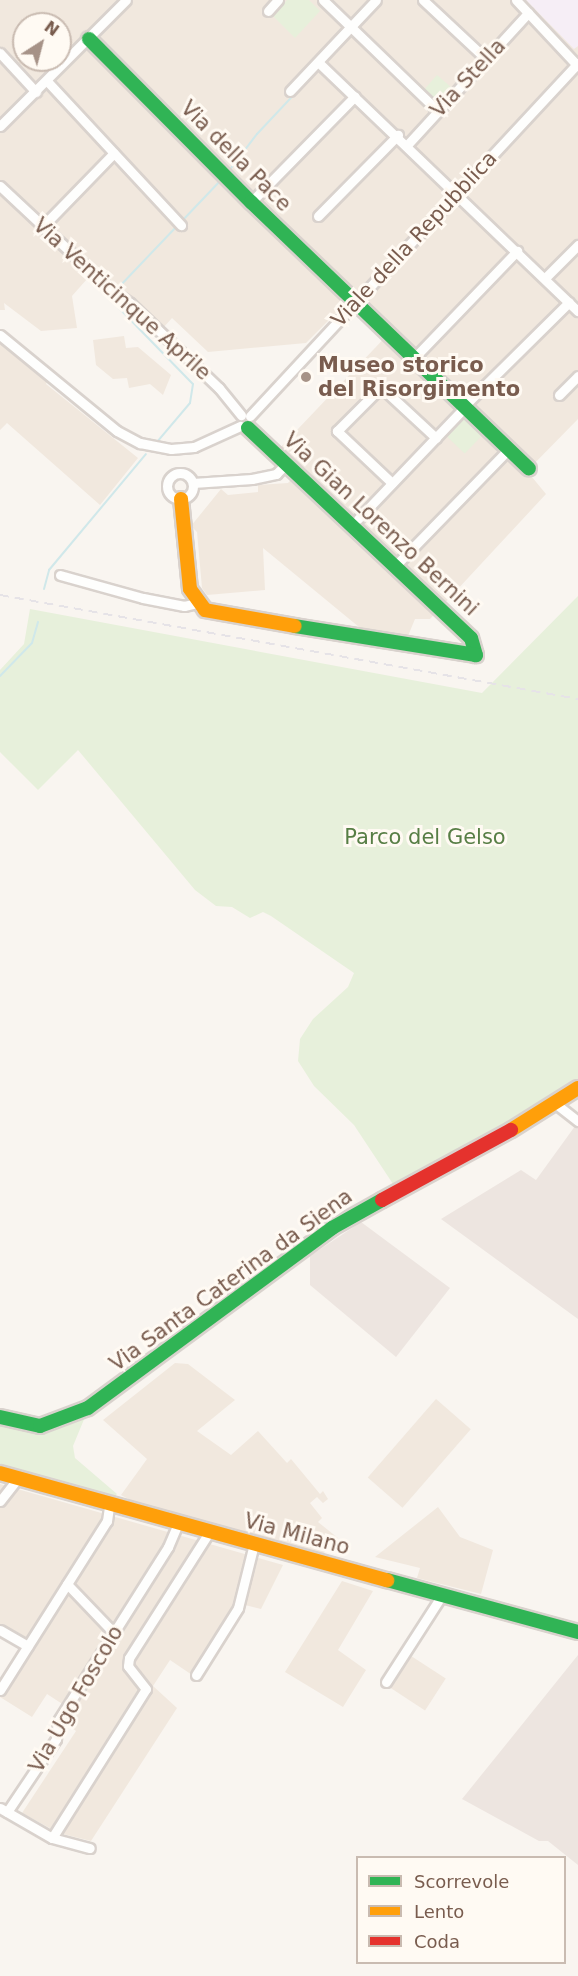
<!DOCTYPE html>
<html>
<head>
<meta charset="utf-8">
<style>
  body { margin:0 }
  #map { position:relative; width:578px; height:1976px; overflow:hidden; background:#f9f5f0; font-family:"DejaVu Sans",sans-serif }
  div>[style] { position:absolute }
  [style*='--x'] { left:calc(var(--x)*1px); top:calc(var(--y)*1px); width:calc(var(--w)*1px); rotate:calc(var(--a)*1deg) }
  .residential>* { inset:0; background:#f1e8de; transform-origin:0 0 }
  .industrial>* { inset:0; background:#ede5e0 }
  .education>* { inset:0; background:#f6eef6 }
  .green>* { inset:0; background:#e7f0db; transform-origin:0 0 }
  .stream>* { height:2px; margin:-1px; padding:0 1px; transform-origin:1px; border-radius:1px; background:#d0e8ea }
  .roads { filter:drop-shadow(2px 0 #d9d2cd) drop-shadow(-2px 0 #d9d2cd) drop-shadow(0 2px #d9d2cd) drop-shadow(0 -2px #d9d2cd) }
  .street>* { height:9px; margin:-4.5px; padding:0 4.5px; transform-origin:4.5px; border-radius:4.5px; background:#fefefd }
  .street>.ring { margin:-4.5px; padding:0; box-sizing:content-box; background:none; border:9px solid #fefefd; border-radius:50% }
  .fast>* { height:14px; margin:-7px; padding:0 7px; transform-origin:7px; border-radius:7px; background:#30b455 }
  .slow>* { height:14px; margin:-7px; padding:0 7px; transform-origin:7px; border-radius:7px; background:#ff9f0a }
  .jam>* { height:14px; margin:-7px; padding:0 7px; transform-origin:7px; border-radius:7px; background:#e5322d }
  .rail>* { height:2px; margin-top:-1px; transform-origin:0; background:repeating-linear-gradient(90deg,#e6e3e7 0 9px,transparent 0 15px) }
  .dots>* { width:16px; height:16px; translate:-50% -50%; box-sizing:border-box; border:3px solid #fffaf3; border-radius:50% }
  span { translate:-50% -50%; white-space:nowrap; text-align:center; line-height:1.15; -webkit-text-stroke:6px #fffaf3; paint-order:stroke }
  .street-label { font-size:21px; color:#795c4e }
  .poi-label { font-size:21px; color:#795c4e; font-weight:700 }
  .left { translate:0 -50%; text-align:left }
  .park-label { font-size:21px; color:#577e45 }
  .legend { position:absolute; left:356px; top:1856px; width:210px; height:108px; box-sizing:border-box; background:#fffaf3; border:2px solid #c9bbb1; margin:0; padding:8px 10px; list-style:none; font-size:18px; color:#795c4e }
  .legend li { display:flex; align-items:center; gap:12px; height:30px }
  .legend b { width:30px; border:2px solid #c9bbb1 }
  .north { position:absolute; left:12px; top:12px; width:60px; height:60px; box-sizing:border-box; background:#fffaf3; border:2px solid #c9bbb1; border-radius:50%; rotate:36deg; font-size:16px; font-weight:700; line-height:24px; text-align:center; color:#795c4e }
  .north::after { content:''; display:block; margin:auto; width:21px; height:27px; background:#a69287; clip-path:polygon(50% 0,100% 100%,50% 72%,0 100%) }
</style>
</head>
<body>
<div id="map">
  <div class="residential">
    <div style="clip-path:polygon(evenodd,0 0,578px 0,578px 419px,527px 471px,546px 494px,430px 619px,415px 619px,408px 636px,359px 627px,263px 548px,265px 590px,207px 595px,202px 588px,197px 532px,191px 526px,221px 489px,228px 495px,258px 492px,258px 485px,288px 483px,299px 471px,278px 450px,393px 329px,356px 293px,306px 343px,208px 352px,172px 318px,163px 328px,126px 293px,112px 287px,95px 270px,72px 296px,77px 328px,41px 331px,4px 303px,5px 310px,0 310px,0 0,24px 24px,60px 24px,60px 60px,24px 60px,24px 24px)"></div>
    <div style="clip-path:polygon(124px 336px,126px 348px,138px 347px,171px 375px,163px 395px,150px 384px,129px 388px,127px 378px,113px 379px,96px 365px,93px 340px)"></div>
    <div style="clip-path:polygon(0 340px,48px 380px,46px 384px,138px 458px,100px 505px,7px 423px,0 430px)"></div>
    <div style="clip-path:polygon(175px 1363px,188px 1364px,235px 1400px,197px 1431px,231px 1455px,258px 1431px,287px 1463px,291px 1459px,320px 1494px,323px 1491px,328px 1499px,323px 1503px,317px 1497px,310px 1503px,322px 1518px,318px 1522px,338px 1538px,322px 1555px,134px 1502px,121px 1495px,147px 1459px,103px 1420px)"></div>
    <div style="left:436px;top:1399px;width:46px;height:104px;rotate:41deg"></div>
    <div style="clip-path:polygon(0 1484px,283px 1565px,261px 1609px,245px 1605px,198px 1679px,170px 1660px,153px 1686px,177px 1708px,91px 1841px,59px 1833px,22px 1813px,76px 1731px,63px 1721px,70px 1709px,47px 1694px,32px 1717px,0 1697px,32px 1645px,0 1626px)"></div>
    <div style="clip-path:polygon(438px 1507px,460px 1537px,493px 1550px,481px 1594px,417px 1578px,420px 1568px,375px 1557px)"></div>
    <div style="clip-path:polygon(342px 1581px,373px 1591px,338px 1650px,366px 1670px,343px 1707px,285px 1672px)"></div>
    <div style="left:408px;top:1654px;width:45px;height:38px;rotate:33deg"></div>
  </div>
  <div class="industrial">
    <div style="clip-path:polygon(578px 1122px,578px 1319px,441px 1219px,521px 1170px,536px 1180px)"></div>
    <div style="clip-path:polygon(361px 1222px,450px 1288px,396px 1357px,310px 1285px,310px 1256px)"></div>
    <div style="clip-path:polygon(578px 1655px,578px 1865px,548px 1841px,539px 1841px,462px 1799px)"></div>
  </div>
  <div class="education">
    <div style="clip-path:polygon(526px 0,578px 0,578px 46px,574px 49px)"></div>
  </div>
  <div class="green">
    <div style="clip-path:polygon(287px 0,309px 0,320px 11px,295px 38px,273px 16px)"></div>
    <div style="left:437px;top:75px;width:20px;height:20px;rotate:41deg"></div>
    <div style="left:464px;top:414px;width:28px;height:28px;rotate:44deg"></div>
    <div style="clip-path:polygon(578px 596px,578px 1082px,557px 1098px,393px 1184px,354px 1125px,314px 1086px,298px 1061px,300px 1039px,313px 1019px,348px 987px,354px 973px,271px 916px,263px 912px,250px 918px,232px 907px,216px 906px,195px 890px,78px 750px,38px 790px,0 752px,0 670px,24px 644px,30px 609px,482px 693px)"></div>
    <div style="clip-path:polygon(85px 1417px,73px 1446px,75px 1458px,117px 1494px,114px 1497px,0 1464px,0 1423px,34px 1432px)"></div>
  </div>
  <div class="stream">
    <div style="--x:356;--y:29;--w:39;--a:-48"></div>
    <div style="--x:323;--y:64;--w:42;--a:-46.9"></div>
    <div style="--x:228;--y:172;--w:48;--a:-52.7"></div>
    <div style="--x:257;--y:134;--w:91;--a:-46.8"></div>
    <div style="--x:181;--y:222;--w:57;--a:-46.4"></div>
    <div style="--x:118;--y:288;--w:86;--a:-46.4"></div>
    <div style="--x:118;--y:307;--w:107;--a:45.8"></div>
    <div style="--x:193;--y:384;--w:19;--a:99"></div>
    <div style="--x:190;--y:403;--w:51;--a:130.2"></div>
    <div style="--x:44;--y:589;--w:20;--a:-75"></div>
    <div style="--x:49;--y:570;--w:151;--a:-50.1"></div>
    <div style="--x:0;--y:676;--w:46;--a:-45.9"></div>
    <div style="--x:32;--y:643;--w:22;--a:-74"></div>
  </div>
  <div class="roads">
    <div class="street">
      <div style="--x:323;--y:0;--w:160;--a:44"></div>
      <div style="--x:423;--y:0;--w:86;--a:43.1"></div>
      <div style="--x:516;--y:0;--w:91;--a:46.8"></div>
      <div style="--x:268;--y:11;--w:15;--a:-48"></div>
      <div style="--x:0;--y:53;--w:53;--a:47.3"></div>
      <div style="--x:318;--y:62;--w:360;--a:43.8"></div>
      <div style="--x:47;--y:81;--w:197;--a:47.1"></div>
      <div style="--x:290;--y:91;--w:125;--a:-46.6"></div>
      <div style="--x:0;--y:126;--w:178;--a:-45"></div>
      <div style="--x:408;--y:144;--w:178;--a:-47.5"></div>
      <div style="--x:0;--y:186;--w:152;--a:43.1"></div>
      <div style="--x:111;--y:290;--w:23;--a:34"></div>
      <div style="--x:130;--y:303;--w:123;--a:43.7"></div>
      <div style="--x:219;--y:388;--w:35;--a:51"></div>
      <div style="--x:251;--y:202;--w:148;--a:-45.5"></div>
      <div style="--x:318;--y:216;--w:114;--a:-45.4"></div>
      <div style="--x:42;--y:227;--w:103;--a:-45.8"></div>
      <div style="--x:545;--y:278;--w:47;--a:-45"></div>
      <div style="--x:0;--y:335;--w:151;--a:39.4"></div>
      <div style="--x:117;--y:431;--w:26;--a:28"></div>
      <div style="--x:140;--y:443;--w:32;--a:11"></div>
      <div style="--x:171;--y:449;--w:23;--a:-5"></div>
      <div style="--x:194;--y:447;--w:51;--a:-24.5"></div>
      <div style="--x:414;--y:358;--w:149;--a:-46.1"></div>
      <div style="--x:559;--y:395;--w:27;--a:-45"></div>
      <div style="--x:463;--y:407;--w:149;--a:-44.7"></div>
      <div style="--x:250;--y:416;--w:482;--a:-47.1"></div>
      <div class="ring" style="left:167px;top:473px;width:17px;height:17px"></div>
      <div style="--x:193;--y:483;--w:59;--a:-3.9"></div>
      <div style="--x:252;--y:479;--w:25;--a:-12"></div>
      <div style="--x:276;--y:474;--w:14;--a:-45"></div>
      <div style="--x:392;--y:483;--w:76;--a:-136.6"></div>
      <div style="--x:337;--y:431;--w:62;--a:-45"></div>
      <div style="--x:381;--y:387;--w:75;--a:42.8"></div>
      <div style="--x:358;--y:519;--w:153;--a:-46.3"></div>
      <div style="--x:395;--y:566;--w:162;--a:-45.8"></div>
      <div style="--x:60;--y:575;--w:86;--a:15.5"></div>
      <div style="--x:143;--y:598;--w:42;--a:11"></div>
      <div style="--x:184;--y:606;--w:13;--a:-13"></div>
      <div style="--x:556;--y:1104;--w:28;--a:38"></div>
      <div style="--x:0;--y:1501;--w:29;--a:-52"></div>
      <div style="--x:67;--y:1584;--w:68;--a:46.2"></div>
      <div style="--x:0;--y:1630;--w:32;--a:30"></div>
      <div style="--x:196;--y:1675;--w:79;--a:-57.9"></div>
      <div style="--x:238;--y:1608;--w:66;--a:-76"></div>
      <div style="--x:386;--y:1682;--w:103;--a:-57.2"></div>
      <div style="--x:0;--y:1690;--w:200;--a:-57.7"></div>
      <div style="--x:107;--y:1521;--w:15;--a:-82"></div>
      <div style="--x:0;--y:1808;--w:60;--a:30"></div>
      <div style="--x:52;--y:1838;--w:39;--a:15"></div>
      <div style="--x:7;--y:1812;--w:88;--a:-56.1"></div>
      <div style="--x:56;--y:1739;--w:18;--a:-84"></div>
      <div style="--x:58;--y:1721;--w:206;--a:-57.7"></div>
      <div style="--x:168;--y:1547;--w:26;--a:-67"></div>
      <div style="--x:52;--y:1838;--w:176;--a:-57.8"></div>
      <div style="--x:146;--y:1689;--w:29;--a:-128"></div>
      <div style="--x:128;--y:1666;--w:8;--a:-83"></div>
      <div style="--x:129;--y:1658;--w:151;--a:-57.5"></div>
    </div>
    <div class="fast">
      <div style="--x:89;--y:39;--w:230;--a:45.2"></div>
      <div style="--x:251;--y:202;--w:385;--a:43.8"></div>
      <div style="--x:248;--y:428;--w:306;--a:43.3"></div>
      <div style="--x:471;--y:638;--w:18;--a:74"></div>
      <div style="--x:476;--y:655;--w:183;--a:-170.9"></div>
      <div style="--x:0;--y:1417;--w:41;--a:12.7"></div>
      <div style="--x:40;--y:1426;--w:51;--a:-20.6"></div>
      <div style="--x:88;--y:1408;--w:303;--a:-36.4"></div>
      <div style="--x:332;--y:1228;--w:57;--a:-29.2"></div>
      <div style="--x:387;--y:1580;--w:198;--a:15.2"></div>
    </div>
    <div class="slow">
      <div style="--x:181;--y:499;--w:90;--a:84.3"></div>
      <div style="--x:190;--y:589;--w:26;--a:54"></div>
      <div style="--x:205;--y:610;--w:91;--a:10.1"></div>
      <div style="--x:511;--y:1130;--w:79;--a:-32.1"></div>
      <div style="--x:0;--y:1473;--w:402;--a:15.5"></div>
    </div>
    <div class="jam">
      <div style="--x:382;--y:1200;--w:147;--a:-28.5"></div>
    </div>
  </div>
  <div class="rail">
    <div style="--x:0;--y:595;--w:587;--a:10.2"></div>
  </div>
  <div class="dots">
    <div style="left:306px;top:377px;background:#a69287"></div>
  </div>
  <div class="street-label">
    <span style="left:468px;top:78px;rotate:-47deg">Via Stella</span>
    <span style="left:236px;top:156px;rotate:45deg">Via della Pace</span>
    <span style="left:414px;top:239px;rotate:-47deg">Viale della Repubblica</span>
    <span style="left:122px;top:299px;rotate:42deg">Via Venticinque Aprile</span>
    <span style="left:381px;top:524px;rotate:43deg">Via Gian Lorenzo Bernini</span>
    <span style="left:231px;top:1280px;rotate:-36deg">Via Santa Caterina da Siena</span>
    <span style="left:297px;top:1534px;rotate:15deg">Via Milano</span>
    <span style="left:76px;top:1699px;rotate:-60deg">Via Ugo Foscolo</span>
  </div>
  <div class="poi-label">
    <span class="left" style="left:318px;top:377px">Museo storico<br>del Risorgimento</span>
  </div>
  <div class="park-label">
    <span style="left:425px;top:837px">Parco del Gelso</span>
  </div>
  <ul class="legend">
  <li><b style="height:8px;background:#30b455"></b>Scorrevole</li>
  <li><b style="height:8px;background:#ff9f0a"></b>Lento</li>
  <li><b style="height:8px;background:#e5322d"></b>Coda</li>
  </ul>
  <div class="north">N</div>
</div>
</body>
</html>
